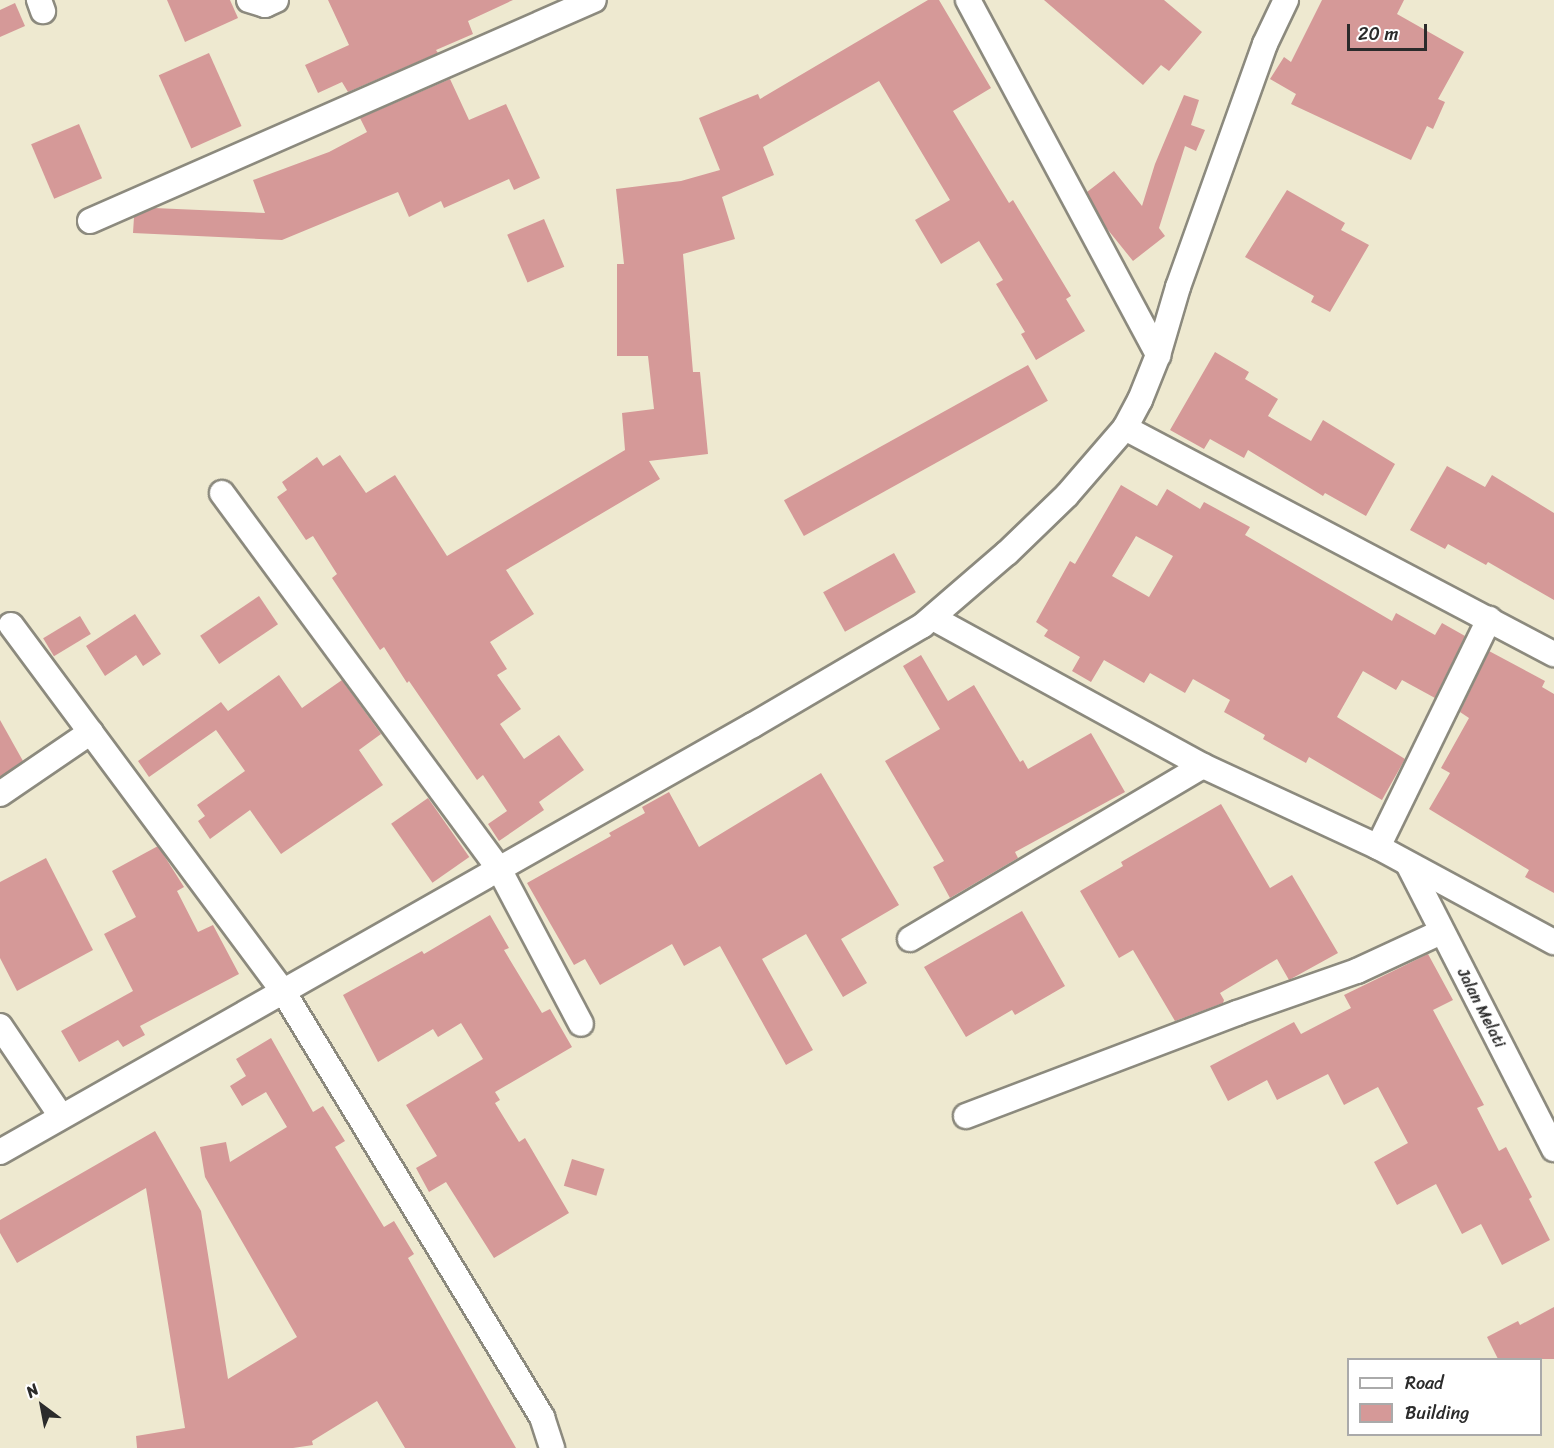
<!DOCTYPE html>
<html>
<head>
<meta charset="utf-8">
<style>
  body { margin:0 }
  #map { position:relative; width:1554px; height:1448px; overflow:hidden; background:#eee9d0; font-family:Sriracha,sans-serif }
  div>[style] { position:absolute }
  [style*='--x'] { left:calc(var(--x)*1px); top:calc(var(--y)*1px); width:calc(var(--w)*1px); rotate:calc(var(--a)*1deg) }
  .building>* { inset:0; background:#d59998; transform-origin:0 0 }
  .roads { filter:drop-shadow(2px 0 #8c8a7e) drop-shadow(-2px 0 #8c8a7e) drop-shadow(0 2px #8c8a7e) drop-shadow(0 -2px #8c8a7e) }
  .street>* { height:24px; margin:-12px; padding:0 12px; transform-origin:12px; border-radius:12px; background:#fff }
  span { translate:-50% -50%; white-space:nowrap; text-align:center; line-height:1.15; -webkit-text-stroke:4.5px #fff; paint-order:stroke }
  .street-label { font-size:16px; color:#2b2b2b }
  .legend { position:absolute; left:1347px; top:1358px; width:195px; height:78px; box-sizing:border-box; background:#fff; border:2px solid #aaa; margin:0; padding:8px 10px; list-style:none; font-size:18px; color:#2b2b2b }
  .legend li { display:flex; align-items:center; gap:12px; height:30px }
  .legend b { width:30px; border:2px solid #aaa }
  .north { position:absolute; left:12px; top:1376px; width:60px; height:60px; -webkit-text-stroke:4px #fff; paint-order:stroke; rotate:328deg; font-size:16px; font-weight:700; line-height:24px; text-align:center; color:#2b2b2b }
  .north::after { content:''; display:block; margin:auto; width:21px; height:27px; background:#2b2b2b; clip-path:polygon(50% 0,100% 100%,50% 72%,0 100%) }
  .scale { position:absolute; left:1347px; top:24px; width:80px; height:27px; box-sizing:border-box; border:3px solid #2b2b2b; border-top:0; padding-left:8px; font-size:18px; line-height:21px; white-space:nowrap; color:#2b2b2b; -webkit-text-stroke:4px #fff; paint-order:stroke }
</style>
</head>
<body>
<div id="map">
  <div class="building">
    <div style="clip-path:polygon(167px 0,230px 0,238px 18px,185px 42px)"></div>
    <div style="clip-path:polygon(328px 0,513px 0,468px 21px,473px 34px,436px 50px,438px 53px,348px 92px,342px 82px,318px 93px,305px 65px,349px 45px)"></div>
    <div style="clip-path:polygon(928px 0,939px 0,991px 88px,953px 111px,1009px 203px,1013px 200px,1071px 296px,1066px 299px,1085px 331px,1036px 360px,1021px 334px,1025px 332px,996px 284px,1003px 280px,979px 241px,941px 264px,915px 220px,950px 200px,879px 81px,763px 147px,774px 175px,722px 197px,735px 239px,683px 254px,693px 372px,700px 372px,708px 454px,649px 461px,660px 479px,506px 570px,534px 614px,490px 642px,507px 669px,497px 675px,521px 709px,500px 724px,524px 759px,559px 735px,584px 770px,539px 802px,544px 810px,499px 841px,488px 824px,507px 811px,483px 775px,477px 780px,409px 681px,407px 683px,384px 647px,380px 650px,332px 578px,337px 574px,313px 536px,306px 540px,277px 497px,287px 490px,282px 482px,317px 457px,323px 466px,340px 455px,366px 493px,395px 475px,447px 556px,625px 450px,622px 413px,654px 409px,648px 356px,617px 356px,617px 264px,624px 264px,616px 189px,681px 181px,720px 170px,699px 118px,758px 94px,760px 99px)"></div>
    <div style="clip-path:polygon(1044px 0,1164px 0,1202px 32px,1169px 71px,1161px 65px,1143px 85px)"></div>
    <div style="clip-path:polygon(1322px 0,1404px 0,1397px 14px,1464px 52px,1438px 99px,1445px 102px,1433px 129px,1427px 126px,1411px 160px,1291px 104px,1296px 94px,1270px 79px,1284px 57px,1291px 62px)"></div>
    <div style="clip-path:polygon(15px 3px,25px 26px,0 37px,0 10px)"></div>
    <div style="left:209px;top:53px;width:80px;height:55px;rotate:66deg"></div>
    <div style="clip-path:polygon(450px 79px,469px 120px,506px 104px,540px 178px,514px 190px,509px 179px,444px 208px,441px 201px,409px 217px,398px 192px,282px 240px,133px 233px,134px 217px,154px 208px,265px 213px,253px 180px,329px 152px,367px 132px,360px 118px)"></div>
    <div style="clip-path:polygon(1184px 95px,1199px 100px,1191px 125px,1205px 130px,1196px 151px,1185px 146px,1159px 228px,1165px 236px,1133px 261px,1104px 225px,1087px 192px,1114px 171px,1142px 206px,1155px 164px)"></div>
    <div style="left:79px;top:124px;width:59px;height:52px;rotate:67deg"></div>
    <div style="clip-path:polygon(1287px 190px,1345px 223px,1341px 230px,1369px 245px,1330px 312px,1311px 302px,1314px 296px,1245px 257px)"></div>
    <div style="left:544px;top:219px;width:52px;height:40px;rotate:67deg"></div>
    <div style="clip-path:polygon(1215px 352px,1249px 372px,1245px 379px,1278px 399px,1268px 416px,1311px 441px,1323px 420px,1395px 464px,1366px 516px,1325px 493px,1323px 496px,1248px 450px,1244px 458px,1210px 439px,1204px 449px,1170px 430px)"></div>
    <div style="left:1028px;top:365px;width:41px;height:279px;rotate:61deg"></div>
    <div style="clip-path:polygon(1447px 466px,1485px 487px,1492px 475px,1554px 513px,1554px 600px,1488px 562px,1486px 565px,1448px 544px,1445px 549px,1410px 530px)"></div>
    <div style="clip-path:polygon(evenodd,1121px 485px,1157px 506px,1167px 489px,1200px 509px,1204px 502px,1250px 527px,1245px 535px,1392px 621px,1396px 613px,1435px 635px,1442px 623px,1465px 636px,1435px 698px,1402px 680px,1396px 690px,1363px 671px,1337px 717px,1405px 759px,1382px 800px,1309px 757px,1306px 763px,1263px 739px,1265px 735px,1224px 712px,1230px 700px,1193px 679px,1185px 693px,1150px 673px,1144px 683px,1104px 660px,1091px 682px,1072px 671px,1080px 657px,1044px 636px,1048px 630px,1036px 622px,1070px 561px,1075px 564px,1121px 485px,1136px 536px,1173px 556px,1149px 597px,1112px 576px,1136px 536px)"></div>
    <div style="left:894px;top:553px;width:45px;height:81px;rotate:61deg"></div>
    <div style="left:259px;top:596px;width:34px;height:71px;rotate:56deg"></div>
    <div style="clip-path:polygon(135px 614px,161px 654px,143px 666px,136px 655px,105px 676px,86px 646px)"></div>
    <div style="left:80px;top:616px;width:21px;height:43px;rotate:59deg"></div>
    <div style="clip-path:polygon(1489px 651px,1545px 681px,1542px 687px,1554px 694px,1554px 893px,1525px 877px,1529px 870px,1429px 809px,1450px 773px,1441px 768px,1469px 718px,1460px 712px)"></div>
    <div style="clip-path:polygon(921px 655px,948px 701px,974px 685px,1020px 762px,1023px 760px,1028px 769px,1091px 733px,1125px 792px,1015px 852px,1018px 858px,950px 898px,933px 867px,944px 861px,885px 761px,940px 729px,903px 666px)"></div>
    <div style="clip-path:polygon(279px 675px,302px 708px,342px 680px,381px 734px,359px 750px,383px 785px,281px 854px,250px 810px,210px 839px,198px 821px,205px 816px,197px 805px,245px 771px,216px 730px,149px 777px,138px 761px,221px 702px,228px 711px)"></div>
    <div style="clip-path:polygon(0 720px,23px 761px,0 777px)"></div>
    <div style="clip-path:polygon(821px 773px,899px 905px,841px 939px,867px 983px,843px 997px,806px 934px,762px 959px,813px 1050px,786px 1065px,720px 946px,684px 966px,672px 944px,600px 985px,585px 959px,574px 965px,527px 883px,611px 836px,609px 833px,645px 813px,642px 807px,669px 792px,699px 847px)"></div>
    <div style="left:428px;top:798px;width:72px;height:45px;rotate:55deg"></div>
    <div style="clip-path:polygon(1221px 804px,1270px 888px,1292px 875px,1338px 953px,1289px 980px,1277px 959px,1220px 993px,1224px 1000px,1223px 1003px,1175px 1021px,1133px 950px,1119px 958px,1080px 891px,1123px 866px,1121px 862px)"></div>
    <div style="clip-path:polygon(158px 846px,184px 887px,177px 891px,198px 932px,213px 925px,239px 974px,140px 1026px,145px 1035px,123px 1047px,118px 1040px,79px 1062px,61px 1031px,133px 991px,104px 934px,136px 917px,112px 871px)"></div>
    <div style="clip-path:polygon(46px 858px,93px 950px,17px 991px,0 958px,0 882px)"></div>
    <div style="clip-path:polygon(1022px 911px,1065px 986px,1015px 1015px,1012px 1010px,966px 1037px,924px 967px)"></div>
    <div style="clip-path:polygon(490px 915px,509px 948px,504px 950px,542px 1013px,550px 1009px,572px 1047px,495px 1092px,500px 1100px,495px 1103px,519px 1142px,525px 1138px,569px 1213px,494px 1258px,446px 1182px,429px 1192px,416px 1168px,437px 1156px,406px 1105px,483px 1059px,461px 1023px,438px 1037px,433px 1029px,378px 1062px,343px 995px,422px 951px,424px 954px)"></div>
    <div style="clip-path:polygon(1428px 954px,1453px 1000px,1433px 1010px,1484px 1105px,1477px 1108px,1499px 1151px,1506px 1147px,1532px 1197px,1529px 1199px,1550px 1240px,1502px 1265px,1481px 1224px,1462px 1234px,1436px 1184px,1397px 1205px,1374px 1162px,1408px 1143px,1378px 1087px,1344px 1105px,1328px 1074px,1277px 1100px,1267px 1080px,1228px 1101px,1210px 1066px,1294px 1022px,1301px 1034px,1351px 1008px,1344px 995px)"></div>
    <div style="clip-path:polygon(271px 1038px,313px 1112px,323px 1106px,345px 1141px,335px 1147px,384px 1227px,394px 1221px,414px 1254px,408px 1258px,516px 1448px,405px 1448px,377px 1401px,312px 1441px,313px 1445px,293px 1448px,137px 1448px,136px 1436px,185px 1428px,146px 1188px,17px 1263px,0 1233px,0 1220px,155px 1131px,201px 1211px,228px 1379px,297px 1337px,205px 1177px,200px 1147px,226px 1142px,230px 1162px,287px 1127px,266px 1092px,242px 1106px,230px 1086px,246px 1076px,236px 1059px)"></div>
    <div style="left:572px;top:1159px;width:34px;height:28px;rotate:17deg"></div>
    <div style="clip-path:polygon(1554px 1307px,1554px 1359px,1498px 1359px,1487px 1337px,1518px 1321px,1520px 1325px)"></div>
  </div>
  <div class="roads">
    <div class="street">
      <div style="--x:39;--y:0;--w:12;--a:70"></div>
      <div style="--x:249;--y:0;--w:17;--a:17"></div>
      <div style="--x:265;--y:5;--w:12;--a:-24"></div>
      <div style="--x:968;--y:0;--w:403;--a:61.8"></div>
      <div style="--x:90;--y:221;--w:550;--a:-23.68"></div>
      <div style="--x:1125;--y:428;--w:485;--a:27.8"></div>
      <div style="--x:222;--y:493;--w:467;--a:53.6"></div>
      <div style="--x:499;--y:869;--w:175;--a:62.1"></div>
      <div style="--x:933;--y:618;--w:308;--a:28.7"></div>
      <div style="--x:1203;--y:766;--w:193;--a:24.8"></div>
      <div style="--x:1378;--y:847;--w:200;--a:28.4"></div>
      <div style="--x:11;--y:625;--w:456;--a:53.4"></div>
      <div style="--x:283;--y:991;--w:499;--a:58.7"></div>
      <div style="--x:542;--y:1417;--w:33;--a:72"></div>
      <div style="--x:0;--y:794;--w:110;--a:-34.3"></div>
      <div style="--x:1378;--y:847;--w:254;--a:-64"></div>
      <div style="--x:1409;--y:866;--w:318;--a:62.9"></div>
      <div style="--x:910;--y:939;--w:340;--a:-30.6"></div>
      <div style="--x:0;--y:1026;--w:109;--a:55.9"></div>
      <div style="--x:966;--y:1116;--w:290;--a:-20.8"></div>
      <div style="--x:1237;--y:1013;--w:127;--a:-19.3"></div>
      <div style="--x:1357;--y:971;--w:93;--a:-24.9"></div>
      <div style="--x:0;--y:1152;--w:866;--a:-29.56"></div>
      <div style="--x:753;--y:725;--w:196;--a:-30.4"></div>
      <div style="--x:922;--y:626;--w:112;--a:-40.7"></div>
      <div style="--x:1007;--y:553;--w:83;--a:-44"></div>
      <div style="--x:1067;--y:495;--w:89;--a:-49.1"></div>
      <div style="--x:1125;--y:428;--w:32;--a:-62"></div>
      <div style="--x:1140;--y:400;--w:48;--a:-68.2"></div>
      <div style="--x:1158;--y:355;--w:71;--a:-73.6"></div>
      <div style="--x:1178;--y:287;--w:258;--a:-70.3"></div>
      <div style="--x:1265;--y:44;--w:49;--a:-64.5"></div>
    </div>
  </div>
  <div class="street-label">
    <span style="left:1481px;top:1008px;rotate:63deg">Jalan Melati</span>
  </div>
  <ul class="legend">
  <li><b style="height:8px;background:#fff"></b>Road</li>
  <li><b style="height:16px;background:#d59998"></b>Building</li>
  </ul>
  <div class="north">N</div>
  <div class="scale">20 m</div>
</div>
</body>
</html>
